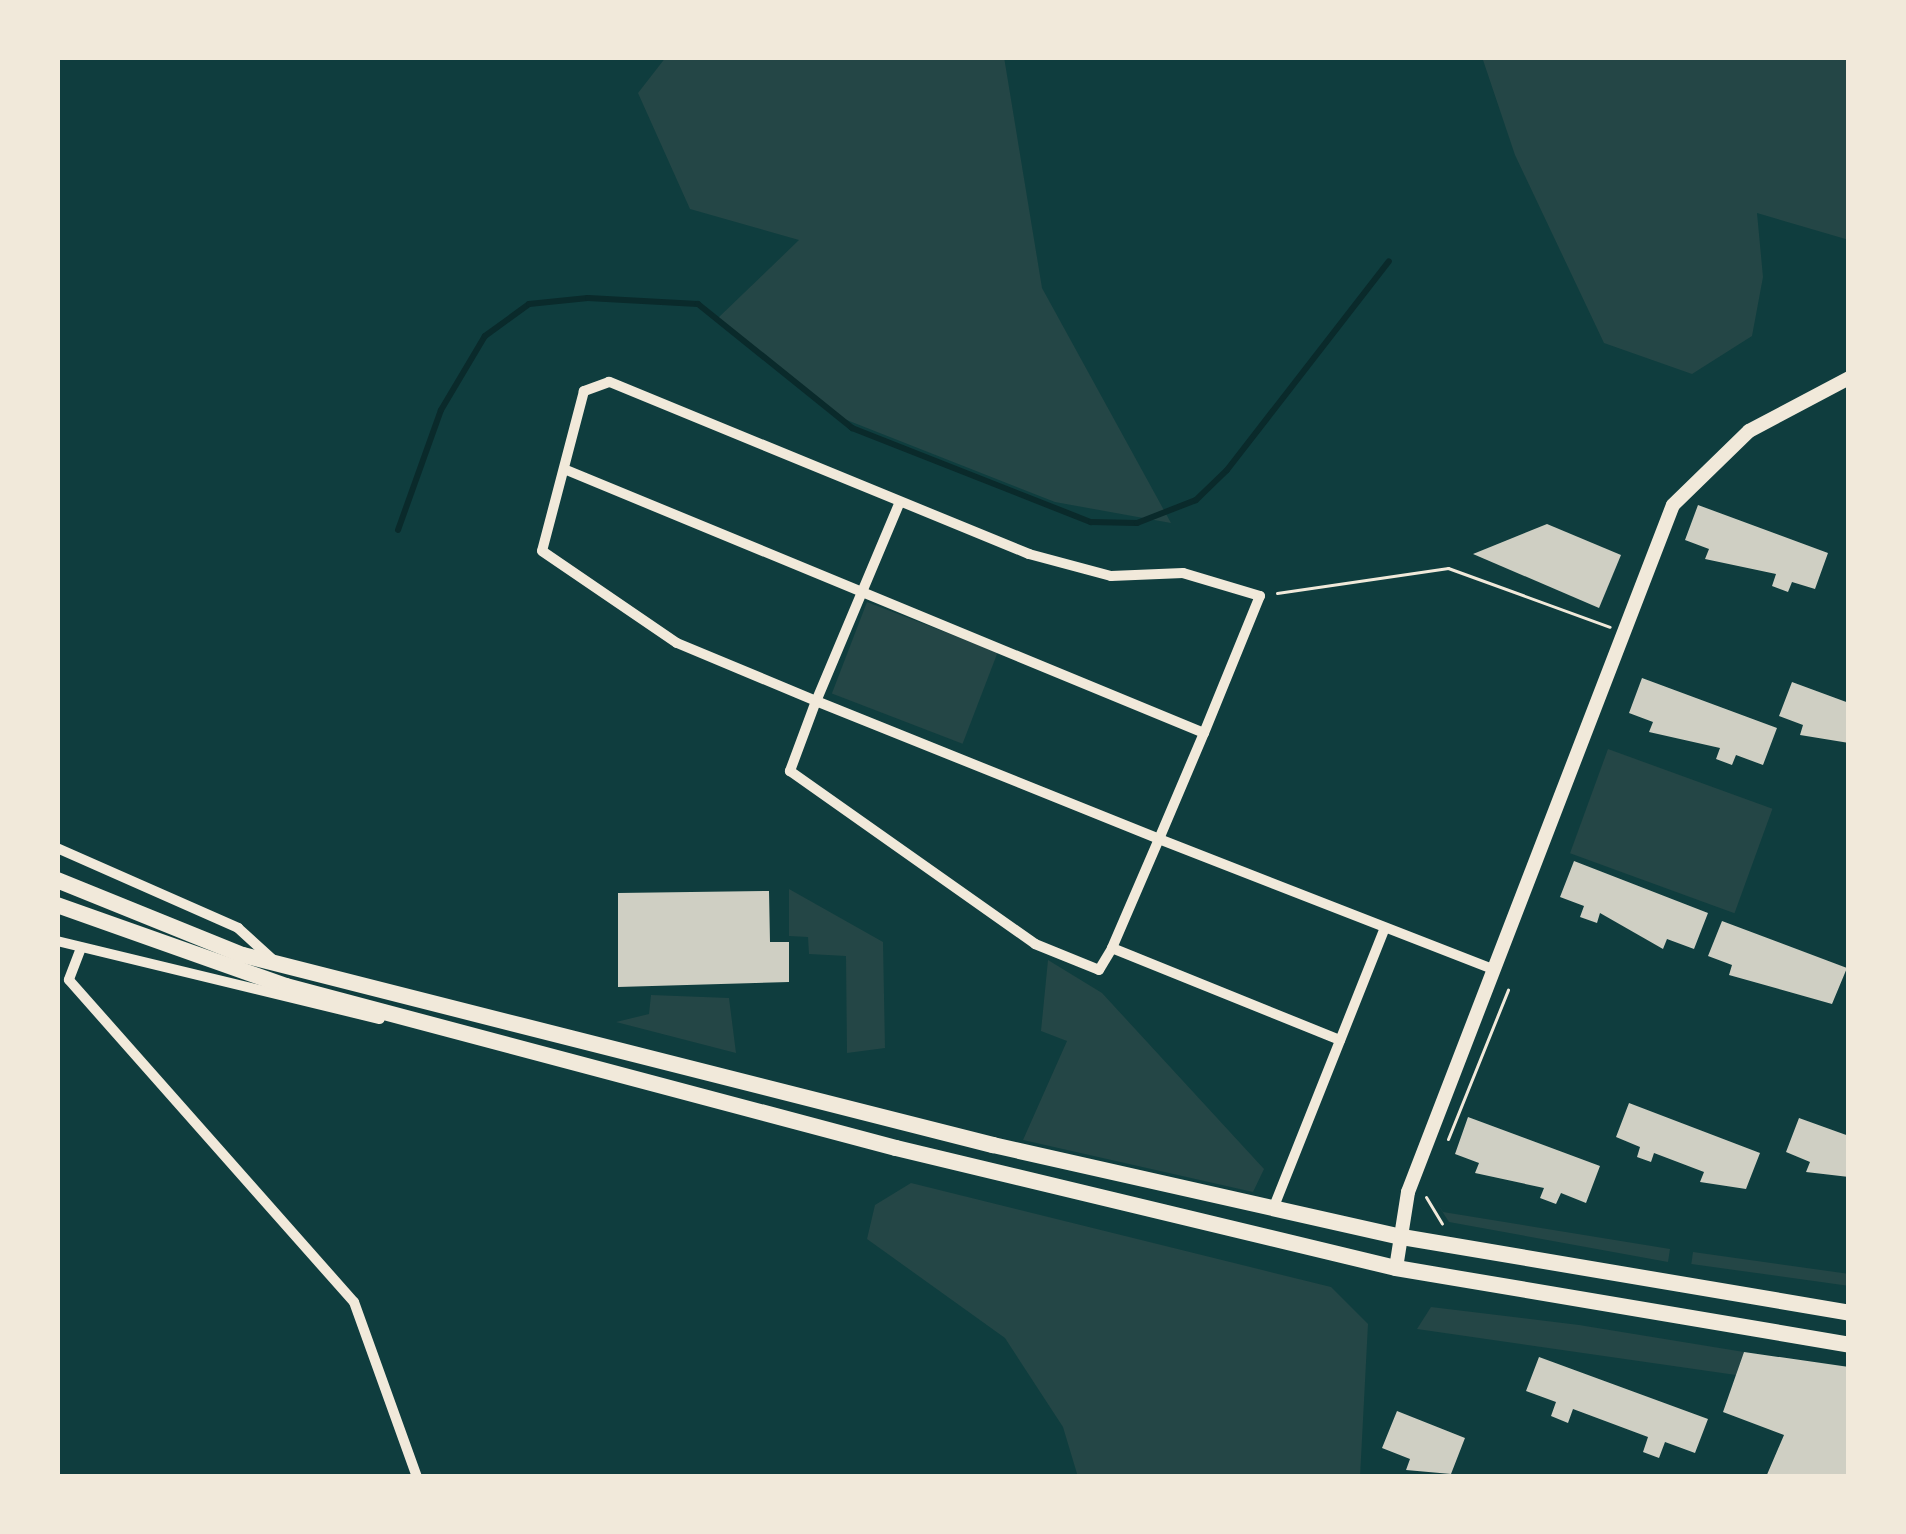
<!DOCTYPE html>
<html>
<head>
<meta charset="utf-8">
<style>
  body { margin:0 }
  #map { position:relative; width:1906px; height:1534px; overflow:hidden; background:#0f3d3e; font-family:"PT Sans Narrow",sans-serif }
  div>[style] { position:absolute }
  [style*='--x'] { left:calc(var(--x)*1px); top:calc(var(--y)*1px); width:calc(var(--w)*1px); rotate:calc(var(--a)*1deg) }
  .green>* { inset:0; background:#244646; transform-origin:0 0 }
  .stream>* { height:6px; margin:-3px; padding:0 3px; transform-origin:3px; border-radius:3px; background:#0a2a2b }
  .building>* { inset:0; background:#cfcfc3 }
  .path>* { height:3px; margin:-1.5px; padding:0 1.5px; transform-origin:1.5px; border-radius:1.5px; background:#f1e9da }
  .minor>* { height:10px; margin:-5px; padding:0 5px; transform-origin:5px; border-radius:5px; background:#f1e9da }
  .tertiary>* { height:14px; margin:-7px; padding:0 7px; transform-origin:7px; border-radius:7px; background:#f1e9da }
  .secondary>* { height:16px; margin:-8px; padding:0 8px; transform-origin:8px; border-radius:8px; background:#f1e9da }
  span { translate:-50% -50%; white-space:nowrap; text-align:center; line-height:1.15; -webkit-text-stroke:9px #f1e9da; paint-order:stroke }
  .frame { position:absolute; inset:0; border:60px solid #f1e9da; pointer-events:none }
</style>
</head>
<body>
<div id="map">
  <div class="green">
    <div style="clip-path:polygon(666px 57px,1004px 57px,1042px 288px,1171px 523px,1055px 502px,829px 413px,718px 318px,799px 240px,690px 209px,638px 93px)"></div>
    <div style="clip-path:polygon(1482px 57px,1849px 57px,1849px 240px,1757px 213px,1763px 277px,1752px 336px,1692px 374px,1604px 343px,1515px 155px)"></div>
    <div style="left:867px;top:602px;width:140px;height:98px;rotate:21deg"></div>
    <div style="left:1608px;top:749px;width:175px;height:111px;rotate:20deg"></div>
    <div style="clip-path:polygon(789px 889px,883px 942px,885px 1048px,847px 1053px,846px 956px,809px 954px,808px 937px,789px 936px)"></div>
    <div style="clip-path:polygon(1048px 960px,1102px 993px,1264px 1169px,1253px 1192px,1023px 1140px,1067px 1041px,1041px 1031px)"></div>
    <div style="clip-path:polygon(651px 995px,729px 998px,736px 1053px,616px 1022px,649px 1014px)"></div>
    <div style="clip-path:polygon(911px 1183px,1331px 1287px,1368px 1324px,1360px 1477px,1078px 1477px,1063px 1427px,1005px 1338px,867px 1239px,875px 1205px)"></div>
    <div style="clip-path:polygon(1433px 1197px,1443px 1212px,1670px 1249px,1668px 1262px,1449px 1222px)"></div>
    <div style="left:1693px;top:1252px;width:158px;height:12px;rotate:8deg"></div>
    <div style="clip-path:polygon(1431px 1307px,1579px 1325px,1744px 1352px,1736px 1375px,1417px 1329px)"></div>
  </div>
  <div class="stream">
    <div style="--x:398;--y:530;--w:127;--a:-70.3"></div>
    <div style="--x:441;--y:410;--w:86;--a:-59.3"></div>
    <div style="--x:485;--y:336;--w:54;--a:-36"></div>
    <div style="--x:529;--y:304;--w:59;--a:-5.8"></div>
    <div style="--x:588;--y:298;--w:110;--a:3.1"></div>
    <div style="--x:698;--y:304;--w:198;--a:38.8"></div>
    <div style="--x:852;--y:428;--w:257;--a:21.5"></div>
    <div style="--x:1091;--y:522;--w:46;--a:1.2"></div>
    <div style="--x:1137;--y:523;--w:63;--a:-21.3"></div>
    <div style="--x:1196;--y:500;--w:43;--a:-44.1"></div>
    <div style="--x:1227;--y:470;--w:264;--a:-52.2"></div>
  </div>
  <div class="building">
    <div style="clip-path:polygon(1698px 505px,1828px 553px,1815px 589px,1792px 582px,1788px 592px,1772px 586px,1776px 574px,1705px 559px,1709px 549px,1685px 540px)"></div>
    <div style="clip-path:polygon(1547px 524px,1621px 555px,1599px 608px,1473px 554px)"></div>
    <div style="clip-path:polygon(1642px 678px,1777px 728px,1763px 765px,1736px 755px,1732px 765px,1716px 759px,1720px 748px,1649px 732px,1653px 722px,1629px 713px)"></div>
    <div style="clip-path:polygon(1792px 682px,1849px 703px,1849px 743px,1800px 735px,1803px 725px,1779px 716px)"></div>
    <div style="clip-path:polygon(1574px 861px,1708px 913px,1694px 949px,1667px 939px,1663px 949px,1600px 913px,1597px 923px,1580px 917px,1584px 906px,1560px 897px)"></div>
    <div style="clip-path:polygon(769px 891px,770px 942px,789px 942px,789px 982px,618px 987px,618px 893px)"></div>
    <div style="clip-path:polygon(1722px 921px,1847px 968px,1832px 1004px,1729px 975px,1732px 965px,1708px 956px)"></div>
    <div style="clip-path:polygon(1629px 1103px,1760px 1153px,1746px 1189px,1700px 1182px,1704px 1172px,1654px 1153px,1651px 1162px,1637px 1157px,1640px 1147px,1616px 1137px)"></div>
    <div style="clip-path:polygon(1468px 1117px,1600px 1166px,1586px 1203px,1561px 1193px,1556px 1204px,1540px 1198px,1544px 1188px,1475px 1173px,1479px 1163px,1455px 1154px)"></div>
    <div style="clip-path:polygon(1799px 1118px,1849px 1136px,1849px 1177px,1806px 1172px,1810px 1162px,1786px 1152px)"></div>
    <div style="clip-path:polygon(1744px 1352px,1849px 1367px,1846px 1477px,1766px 1477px,1784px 1435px,1723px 1412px)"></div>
    <div style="clip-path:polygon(1539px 1357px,1708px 1419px,1695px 1453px,1665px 1442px,1659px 1458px,1643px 1452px,1648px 1437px,1573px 1409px,1568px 1423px,1551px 1416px,1556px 1402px,1526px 1391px)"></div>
    <div style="clip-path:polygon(1397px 1411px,1465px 1438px,1451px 1474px,1406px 1470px,1410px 1459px,1382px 1448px)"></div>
  </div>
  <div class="path">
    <div style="--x:1277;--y:593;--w:173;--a:-8.3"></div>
    <div style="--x:1448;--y:568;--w:172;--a:20"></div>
    <div style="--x:1448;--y:1139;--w:161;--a:-68.1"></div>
    <div style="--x:1426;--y:1197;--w:31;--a:59"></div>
  </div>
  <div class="minor">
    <div style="--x:564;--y:469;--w:692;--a:22.42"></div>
    <div style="--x:899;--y:504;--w:214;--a:112.8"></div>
    <div style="--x:816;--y:701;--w:75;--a:110.4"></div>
    <div style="--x:790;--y:771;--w:300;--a:35.2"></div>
    <div style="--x:1035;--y:944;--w:69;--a:22.1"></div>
    <div style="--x:1099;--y:970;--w:26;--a:-59"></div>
    <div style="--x:1112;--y:948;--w:119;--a:-66.7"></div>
    <div style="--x:1159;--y:839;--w:115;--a:-67"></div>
    <div style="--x:1204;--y:733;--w:148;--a:-67.8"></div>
    <div style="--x:1260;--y:596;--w:80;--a:-163.4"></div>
    <div style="--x:1183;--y:573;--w:72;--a:177.6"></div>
    <div style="--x:1111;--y:576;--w:85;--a:-165"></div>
    <div style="--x:1029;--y:554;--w:454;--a:-157.7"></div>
    <div style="--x:609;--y:382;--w:27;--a:160"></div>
    <div style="--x:584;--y:391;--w:165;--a:104.7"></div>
    <div style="--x:542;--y:551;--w:163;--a:34.3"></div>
    <div style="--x:677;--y:643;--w:151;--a:22.6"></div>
    <div style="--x:816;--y:701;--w:370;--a:21.9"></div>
    <div style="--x:1159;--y:839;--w:357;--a:21.3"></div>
    <div style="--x:57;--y:848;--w:198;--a:23.8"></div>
    <div style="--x:238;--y:928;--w:45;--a:42.3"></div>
    <div style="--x:57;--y:941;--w:332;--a:13.6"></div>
    <div style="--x:81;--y:948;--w:34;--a:111"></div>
    <div style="--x:69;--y:980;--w:430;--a:48.5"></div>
    <div style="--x:354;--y:1302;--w:186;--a:70.2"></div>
    <div style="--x:1112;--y:948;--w:246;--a:22"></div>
    <div style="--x:1273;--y:1209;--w:302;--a:-68.3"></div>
  </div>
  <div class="tertiary">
    <div style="--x:1396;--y:1268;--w:77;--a:-81"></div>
    <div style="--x:1408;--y:1192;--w:736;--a:-68.91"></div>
    <div style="--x:1673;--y:505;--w:106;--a:-44.2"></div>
    <div style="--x:1749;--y:431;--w:113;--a:-27.9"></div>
  </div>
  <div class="secondary">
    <div style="--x:57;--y:880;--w:201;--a:22"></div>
    <div style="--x:243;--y:955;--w:774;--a:14.22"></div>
    <div style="--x:993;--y:1145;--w:419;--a:12.7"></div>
    <div style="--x:1402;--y:1237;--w:453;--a:9.6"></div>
    <div style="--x:57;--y:905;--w:243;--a:19.5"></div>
    <div style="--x:286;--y:986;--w:631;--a:14.87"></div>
    <div style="--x:896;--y:1148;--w:514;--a:13.5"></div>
    <div style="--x:1396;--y:1268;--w:459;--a:9.6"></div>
  </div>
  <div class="frame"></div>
</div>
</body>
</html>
